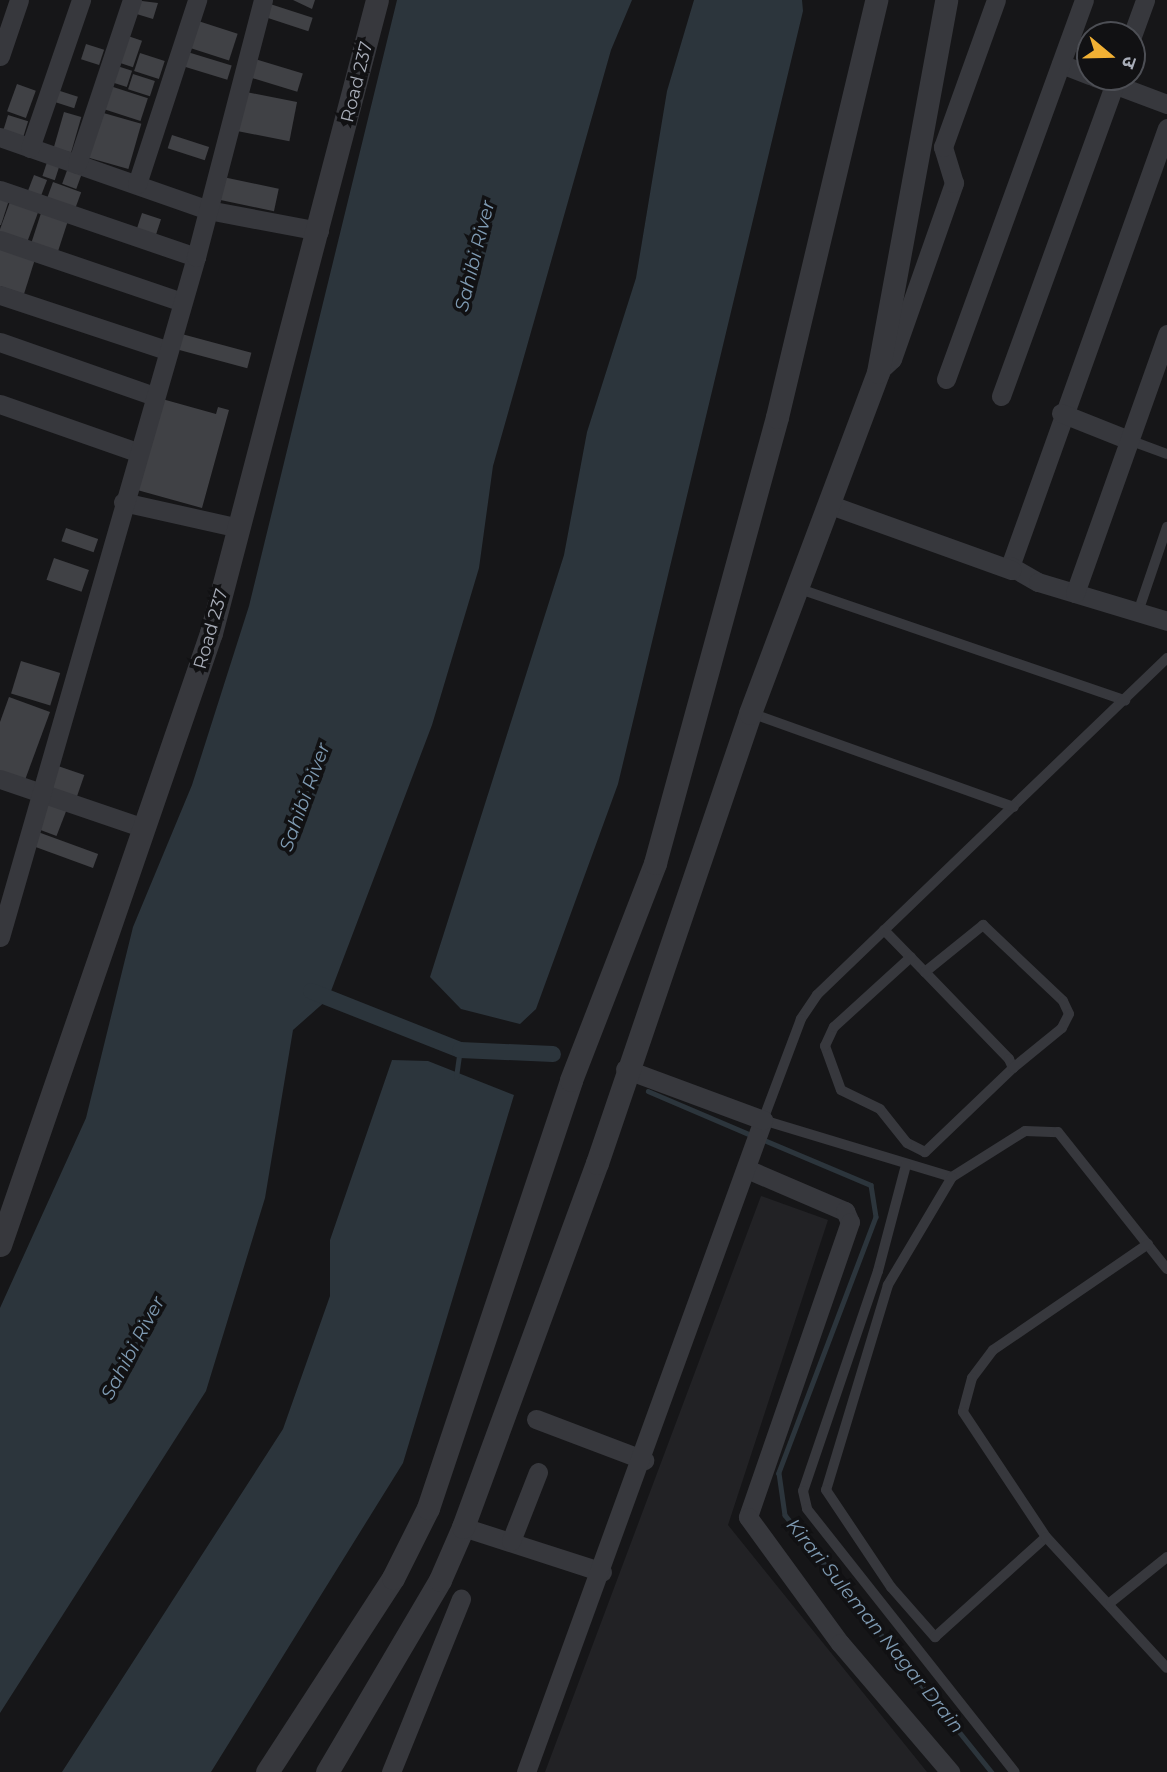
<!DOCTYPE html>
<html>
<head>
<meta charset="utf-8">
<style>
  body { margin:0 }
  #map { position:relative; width:1167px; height:1772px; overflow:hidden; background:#161618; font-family:Montserrat,"Noto Sans Devanagari",sans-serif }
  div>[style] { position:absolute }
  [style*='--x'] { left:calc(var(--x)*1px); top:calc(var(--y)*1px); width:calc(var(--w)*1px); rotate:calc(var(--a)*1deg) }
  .built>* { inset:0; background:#222225 }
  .water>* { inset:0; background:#2c353c }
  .stream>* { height:4.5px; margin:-2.25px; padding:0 2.25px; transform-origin:2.25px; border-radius:2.25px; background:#2c353c }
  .canal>* { height:16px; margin:-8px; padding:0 8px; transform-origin:8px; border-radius:8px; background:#2c353c }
  .building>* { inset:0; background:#404145; transform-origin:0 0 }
  .service>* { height:10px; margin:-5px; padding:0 5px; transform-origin:5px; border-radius:5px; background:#37383d }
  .minor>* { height:19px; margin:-9.5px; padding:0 9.5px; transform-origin:9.5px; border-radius:9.5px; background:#37383d }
  .tertiary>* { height:23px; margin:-11.5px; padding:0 11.5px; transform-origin:11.5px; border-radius:11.5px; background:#37383d }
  span { translate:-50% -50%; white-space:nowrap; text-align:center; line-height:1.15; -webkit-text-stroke:7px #111113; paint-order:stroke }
  .street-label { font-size:18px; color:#a8adb8 }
  .water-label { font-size:19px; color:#7f9bb3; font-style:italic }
  .north { position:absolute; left:1076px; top:21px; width:70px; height:70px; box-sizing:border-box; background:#111113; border:2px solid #4d4f55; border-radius:50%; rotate:109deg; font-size:19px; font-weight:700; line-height:28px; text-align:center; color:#a8adb8 }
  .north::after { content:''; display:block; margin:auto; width:24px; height:32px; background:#f2b134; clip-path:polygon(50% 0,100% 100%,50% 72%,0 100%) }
</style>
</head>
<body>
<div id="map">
  <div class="built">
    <div style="clip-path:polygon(761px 1196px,828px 1220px,728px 1525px,927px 1772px,545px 1772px)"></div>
  </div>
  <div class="water">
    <div style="clip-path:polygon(397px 0,632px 0,611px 50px,493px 466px,479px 568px,432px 725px,328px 999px,293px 1030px,265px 1198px,206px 1391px,0 1713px,0 1308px,86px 1118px,133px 927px,192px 785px,249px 606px)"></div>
    <div style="clip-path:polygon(694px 0,802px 0,803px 11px,618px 784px,536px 1009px,520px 1024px,461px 1009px,430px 977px,564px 555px,587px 432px,636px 278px,667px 91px)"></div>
    <div style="clip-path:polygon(392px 1060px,428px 1061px,514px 1095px,403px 1463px,211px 1772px,62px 1772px,283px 1429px,330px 1296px,330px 1240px)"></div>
  </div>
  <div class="stream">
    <div style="--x:456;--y:1077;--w:27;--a:-82"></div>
    <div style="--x:648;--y:1091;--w:112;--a:23.1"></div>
    <div style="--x:762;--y:1139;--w:118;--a:22.9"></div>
    <div style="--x:871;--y:1185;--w:32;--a:81"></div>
    <div style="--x:876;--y:1217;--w:274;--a:110.8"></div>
    <div style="--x:779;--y:1473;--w:42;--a:81.9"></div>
    <div style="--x:785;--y:1515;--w:330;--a:51.2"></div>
  </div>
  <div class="canal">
    <div style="--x:311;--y:991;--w:160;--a:21.6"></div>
    <div style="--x:460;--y:1050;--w:93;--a:2.5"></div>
  </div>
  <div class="building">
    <div style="clip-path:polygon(134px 0,158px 3px,153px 19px,130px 12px)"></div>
    <div style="clip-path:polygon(293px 0,315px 0,312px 9px)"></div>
    <div style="left:267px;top:3px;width:48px;height:14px;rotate:18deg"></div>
    <div style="left:192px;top:19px;width:48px;height:28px;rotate:18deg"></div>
    <div style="left:125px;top:35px;width:18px;height:28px;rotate:19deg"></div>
    <div style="left:86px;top:44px;width:19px;height:16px;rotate:18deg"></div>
    <div style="left:181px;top:50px;width:53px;height:15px;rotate:17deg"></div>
    <div style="left:140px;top:53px;width:26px;height:19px;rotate:18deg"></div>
    <div style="left:255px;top:59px;width:50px;height:19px;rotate:17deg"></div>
    <div style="left:114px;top:65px;width:19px;height:17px;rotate:18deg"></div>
    <div style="left:133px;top:74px;width:23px;height:16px;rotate:18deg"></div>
    <div style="left:17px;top:84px;width:20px;height:29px;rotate:20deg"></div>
    <div style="left:107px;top:85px;width:43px;height:24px;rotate:18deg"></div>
    <div style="left:57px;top:90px;width:22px;height:12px;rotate:18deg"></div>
    <div style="left:246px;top:92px;width:52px;height:40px;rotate:11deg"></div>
    <div style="left:64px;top:112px;width:18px;height:37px;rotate:16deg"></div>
    <div style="left:100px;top:112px;width:43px;height:47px;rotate:16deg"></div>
    <div style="left:8px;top:115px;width:21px;height:17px;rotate:17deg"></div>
    <div style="left:172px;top:135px;width:39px;height:14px;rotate:18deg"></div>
    <div style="left:48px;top:159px;width:13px;height:18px;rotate:18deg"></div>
    <div style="left:69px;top:165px;width:15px;height:20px;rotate:20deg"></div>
    <div style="left:34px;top:175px;width:14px;height:20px;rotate:21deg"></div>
    <div style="left:223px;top:177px;width:57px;height:23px;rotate:12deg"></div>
    <div style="left:53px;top:182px;width:30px;height:19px;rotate:20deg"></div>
    <div style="clip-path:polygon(0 197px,9px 200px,1px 225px,0 225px)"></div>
    <div style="left:11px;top:199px;width:30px;height:36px;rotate:20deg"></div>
    <div style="left:42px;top:210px;width:28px;height:37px;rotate:18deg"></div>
    <div style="left:142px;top:213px;width:20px;height:19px;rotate:18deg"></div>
    <div style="clip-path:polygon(0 244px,36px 256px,24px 294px,0 286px)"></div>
    <div style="left:178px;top:333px;width:76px;height:16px;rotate:15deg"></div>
    <div style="clip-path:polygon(155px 397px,216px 414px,218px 407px,229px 410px,202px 508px,130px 488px)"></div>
    <div style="left:66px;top:528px;width:34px;height:14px;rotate:19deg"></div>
    <div style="left:54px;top:558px;width:37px;height:23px;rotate:19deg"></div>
    <div style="left:21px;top:661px;width:41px;height:34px;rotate:17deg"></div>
    <div style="clip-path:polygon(9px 697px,50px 712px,25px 780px,0 771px,0 722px)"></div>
    <div style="left:55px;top:765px;width:31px;height:26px;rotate:19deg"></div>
    <div style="left:46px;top:802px;width:22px;height:28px;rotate:21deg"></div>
    <div style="left:38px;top:832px;width:64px;height:15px;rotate:20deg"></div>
  </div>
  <div class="service">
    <div style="--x:1129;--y:440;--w:40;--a:20.2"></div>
    <div style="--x:797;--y:588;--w:347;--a:18.9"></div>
    <div style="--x:1138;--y:612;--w:90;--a:-71.2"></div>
    <div style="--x:1167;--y:658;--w:486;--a:136.1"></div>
    <div style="--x:817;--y:995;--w:29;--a:124"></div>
    <div style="--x:801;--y:1019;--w:108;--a:110.6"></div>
    <div style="--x:763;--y:1120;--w:197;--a:16.8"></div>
    <div style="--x:952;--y:1177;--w:86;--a:-32.2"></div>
    <div style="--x:1025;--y:1131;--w:33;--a:2"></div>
    <div style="--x:1058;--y:1132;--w:175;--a:51.5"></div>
    <div style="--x:751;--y:713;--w:279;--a:19.7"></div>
    <div style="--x:884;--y:930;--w:59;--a:45.7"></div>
    <div style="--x:925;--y:972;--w:121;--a:46"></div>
    <div style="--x:1009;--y:1059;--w:10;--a:66"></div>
    <div style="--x:1013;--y:1068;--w:122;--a:136.3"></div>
    <div style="--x:925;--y:1152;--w:20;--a:-153"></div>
    <div style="--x:907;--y:1143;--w:43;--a:-128.5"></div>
    <div style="--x:880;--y:1109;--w:43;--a:-154"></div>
    <div style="--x:841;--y:1090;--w:47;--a:-110"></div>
    <div style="--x:825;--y:1046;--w:21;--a:-65"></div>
    <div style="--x:834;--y:1027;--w:104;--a:-42.3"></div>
    <div style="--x:925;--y:972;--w:75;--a:-39"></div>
    <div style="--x:983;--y:925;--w:110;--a:43.5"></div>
    <div style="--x:1063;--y:1001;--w:14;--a:65"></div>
    <div style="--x:1069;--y:1014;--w:16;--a:117"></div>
    <div style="--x:1062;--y:1028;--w:63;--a:140.8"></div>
    <div style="--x:906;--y:1165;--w:110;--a:104.8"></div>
    <div style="--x:878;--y:1271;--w:232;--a:108.8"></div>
    <div style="--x:803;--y:1491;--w:18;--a:77"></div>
    <div style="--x:807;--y:1509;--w:335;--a:51.7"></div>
    <div style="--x:952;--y:1177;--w:126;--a:120.7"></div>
    <div style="--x:888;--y:1285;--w:214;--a:106.8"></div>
    <div style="--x:826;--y:1490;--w:117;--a:56.2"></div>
    <div style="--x:891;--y:1587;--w:67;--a:48.7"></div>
    <div style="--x:935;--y:1637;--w:149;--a:-42"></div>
    <div style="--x:1148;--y:1244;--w:188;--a:145.6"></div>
    <div style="--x:993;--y:1350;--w:35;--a:127"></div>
    <div style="--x:972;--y:1378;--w:35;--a:105"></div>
    <div style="--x:963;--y:1412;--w:150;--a:56.4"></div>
    <div style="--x:1046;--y:1537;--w:178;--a:47.3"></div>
    <div style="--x:1111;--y:1602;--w:72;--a:-38.8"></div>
  </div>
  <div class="minor">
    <div style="--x:1132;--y:36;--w:38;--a:-70"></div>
    <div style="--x:0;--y:56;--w:59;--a:-71.3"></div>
    <div style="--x:1061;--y:64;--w:31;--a:21"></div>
    <div style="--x:1095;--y:77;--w:77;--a:20.6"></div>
    <div style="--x:1167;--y:128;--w:465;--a:109.7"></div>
    <div style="--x:1010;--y:566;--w:32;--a:30"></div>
    <div style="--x:1038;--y:582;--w:135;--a:16.8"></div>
    <div style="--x:0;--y:137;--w:220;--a:19.3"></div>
    <div style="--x:208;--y:210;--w:113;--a:10.7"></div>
    <div style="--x:30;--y:148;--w:157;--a:-71"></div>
    <div style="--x:77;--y:164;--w:173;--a:-71.5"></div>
    <div style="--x:137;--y:184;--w:194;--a:-71.9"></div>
    <div style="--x:0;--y:190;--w:207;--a:18.9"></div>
    <div style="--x:0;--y:240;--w:192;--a:18.8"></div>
    <div style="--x:0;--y:295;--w:175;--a:18.3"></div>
    <div style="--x:0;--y:342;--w:163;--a:19.3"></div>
    <div style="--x:878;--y:372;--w:19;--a:-43"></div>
    <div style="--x:892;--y:359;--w:187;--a:-70.6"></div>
    <div style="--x:954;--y:183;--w:38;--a:-107"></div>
    <div style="--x:943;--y:147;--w:156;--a:-70.2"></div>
    <div style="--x:946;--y:379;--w:403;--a:-70"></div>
    <div style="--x:1001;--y:396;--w:339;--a:-70"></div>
    <div style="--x:0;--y:404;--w:145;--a:19.3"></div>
    <div style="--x:1061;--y:413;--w:73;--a:21.7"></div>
    <div style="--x:123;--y:502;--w:119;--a:12.6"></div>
    <div style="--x:828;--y:504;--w:195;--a:19.8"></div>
    <div style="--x:1075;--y:593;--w:275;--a:-70.4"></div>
    <div style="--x:0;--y:779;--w:149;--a:18.8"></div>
    <div style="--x:0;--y:937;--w:708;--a:-73.92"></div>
    <div style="--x:196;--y:257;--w:266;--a:-75.4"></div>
    <div style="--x:747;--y:1169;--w:107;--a:23.2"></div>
    <div style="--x:845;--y:1211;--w:12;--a:66"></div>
    <div style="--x:850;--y:1222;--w:312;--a:109.1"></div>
    <div style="--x:748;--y:1517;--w:156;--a:53.9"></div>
    <div style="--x:840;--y:1643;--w:170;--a:49.5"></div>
    <div style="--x:536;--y:1419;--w:116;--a:20.8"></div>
    <div style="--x:463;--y:1527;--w:146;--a:17.9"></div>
    <div style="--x:511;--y:1541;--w:74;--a:-68.6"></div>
    <div style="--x:391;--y:1772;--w:187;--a:-68"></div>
    <div style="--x:526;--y:1772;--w:694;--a:-70.02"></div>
    <div style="--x:763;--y:1120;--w:147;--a:-159.7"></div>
  </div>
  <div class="tertiary">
    <div style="--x:0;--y:1245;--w:647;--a:-70.98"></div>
    <div style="--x:211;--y:633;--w:654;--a:-75.31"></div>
    <div style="--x:267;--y:1772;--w:231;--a:-57"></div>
    <div style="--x:393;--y:1578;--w:78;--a:-63.4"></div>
    <div style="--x:428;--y:1508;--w:451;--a:-71.5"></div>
    <div style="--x:571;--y:1080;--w:233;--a:-68.8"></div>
    <div style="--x:655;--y:863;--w:462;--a:-74.7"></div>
    <div style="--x:777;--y:417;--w:429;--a:-76.6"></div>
    <div style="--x:327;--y:1772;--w:223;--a:-59.5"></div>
    <div style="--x:440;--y:1580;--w:58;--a:-66.5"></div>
    <div style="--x:463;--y:1527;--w:388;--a:-69.8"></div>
    <div style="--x:597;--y:1163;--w:475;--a:-71.2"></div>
    <div style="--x:750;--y:713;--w:364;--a:-69.4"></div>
    <div style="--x:878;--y:372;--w:378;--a:-79.6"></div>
  </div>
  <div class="street-label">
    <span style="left:357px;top:82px;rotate:-76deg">Road 237</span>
    <span style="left:211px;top:629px;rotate:-74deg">Road 237</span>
  </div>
  <div class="water-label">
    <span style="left:475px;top:256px;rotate:-76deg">Sahibi River</span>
    <span style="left:305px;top:797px;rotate:-70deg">Sahibi River</span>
    <span style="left:133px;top:1348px;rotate:-62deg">Sahibi River</span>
    <span style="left:875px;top:1626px;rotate:51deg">Kirari Suleman Nagar Drain</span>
  </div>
  <div class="north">उ</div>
</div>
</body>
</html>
